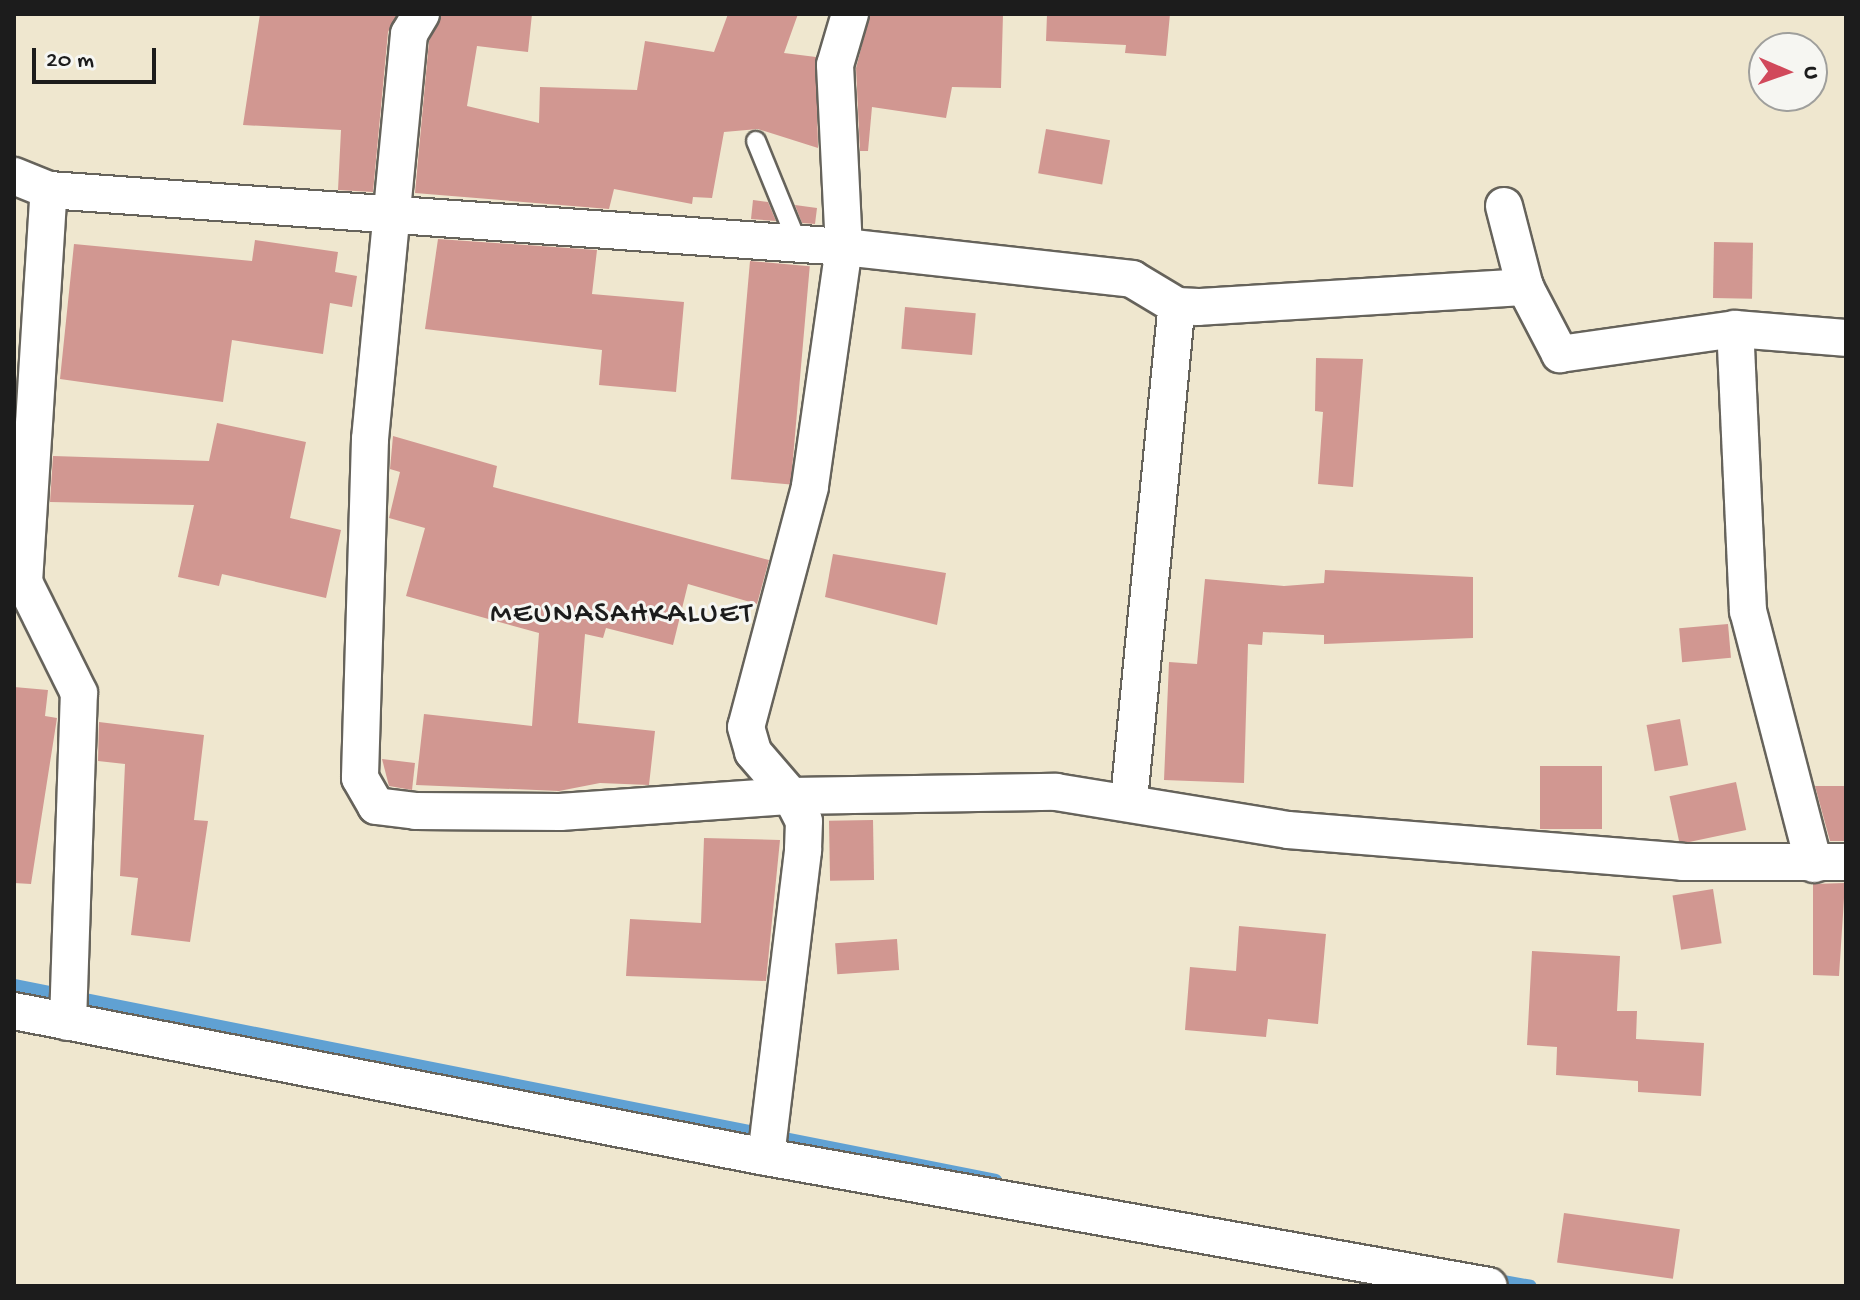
<!DOCTYPE html>
<html>
<head>
<meta charset="utf-8">
<style>
  body { margin:0 }
  #map { position:relative; width:1860px; height:1300px; overflow:hidden; background:#efe7cf; font-family:"Gochi Hand",sans-serif }
  div>[style] { position:absolute }
  [style*='--x'] { left:calc(var(--x)*1px); top:calc(var(--y)*1px); width:calc(var(--w)*1px); rotate:calc(var(--a)*1deg) }
  .stream>* { height:12px; margin:-6px; padding:0 6px; transform-origin:6px; border-radius:6px; background:#60a1d3 }
  .building>* { inset:0; background:#d19791; transform-origin:0 0 }
  .roads { filter:drop-shadow(2px 0 #66635b) drop-shadow(-2px 0 #66635b) drop-shadow(0 2px #66635b) drop-shadow(0 -2px #66635b) }
  .service>* { height:18px; margin:-9px; padding:0 9px; transform-origin:9px; border-radius:9px; background:#fff }
  .minor>* { height:36px; margin:-18px; padding:0 18px; transform-origin:18px; border-radius:18px; background:#fff }
  span { translate:-50% -50%; white-space:nowrap; text-align:center; line-height:1.15; -webkit-text-stroke:6px #f6f6f2; paint-order:stroke }
  .quarter-label { font-size:30px; color:#1c1c1c; letter-spacing:2px }
  .frame { position:absolute; inset:0; border:16px solid #1c1c1c; pointer-events:none }
  .north { position:absolute; left:1748px; top:32px; width:80px; height:80px; box-sizing:border-box; background:#f6f6f2; border:2px solid #9f9f9c; border-radius:50%; rotate:92deg; font-size:22px; font-weight:700; line-height:32px; text-align:center; color:#1c1c1c }
  .north::after { content:''; display:block; margin:auto; width:28px; height:36px; background:#d1495b; clip-path:polygon(50% 0,100% 100%,50% 72%,0 100%) }
  .scale { position:absolute; left:32px; top:48px; width:124px; height:36px; box-sizing:border-box; border:4px solid #1c1c1c; border-top:0; padding-left:10px; font-size:24px; line-height:28px; white-space:nowrap; color:#1c1c1c; -webkit-text-stroke:6px #f6f6f2; paint-order:stroke }
</style>
</head>
<body>
<div id="map">
  <div class="stream">
    <div style="--x:14;--y:985;--w:1001;--a:11.23"></div>
    <div style="--x:1492;--y:1279;--w:39;--a:10"></div>
  </div>
  <div class="building">
    <div style="clip-path:polygon(260px 14px,397px 14px,388px 32px,373px 192px,338px 190px,341px 130px,243px 125px)"></div>
    <div style="clip-path:polygon(442px 14px,532px 14px,528px 52px,477px 46px,467px 106px,539px 123px,540px 87px,637px 90px,645px 41px,714px 52px,728px 14px,798px 14px,784px 53px,816px 57px,818px 148px,758px 129px,724px 132px,712px 198px,693px 197px,692px 204px,614px 189px,609px 209px,415px 193px,429px 41px)"></div>
    <div style="clip-path:polygon(870px 14px,1003px 14px,1001px 88px,952px 87px,946px 118px,872px 107px,868px 151px,860px 151px,856px 68px)"></div>
    <div style="clip-path:polygon(1047px 14px,1170px 14px,1166px 56px,1125px 53px,1126px 45px,1046px 41px)"></div>
    <div style="left:1046px;top:129px;width:65px;height:45px;rotate:10deg"></div>
    <div style="clip-path:polygon(753px 200px,768px 202px,776px 221px,751px 219px)"></div>
    <div style="clip-path:polygon(795px 205px,817px 208px,815px 224px,802px 223px)"></div>
    <div style="clip-path:polygon(438px 239px,597px 250px,592px 294px,684px 302px,676px 392px,599px 385px,602px 350px,425px 329px)"></div>
    <div style="clip-path:polygon(255px 240px,338px 252px,335px 272px,357px 276px,352px 307px,330px 303px,323px 354px,232px 340px,223px 402px,60px 379px,74px 244px,252px 261px)"></div>
    <div style="left:1714px;top:242px;width:39px;height:56px;rotate:1deg"></div>
    <div style="left:750px;top:261px;width:60px;height:219px;rotate:5deg"></div>
    <div style="left:905px;top:307px;width:71px;height:42px;rotate:5deg"></div>
    <div style="clip-path:polygon(1316px 358px,1363px 359px,1353px 487px,1318px 484px,1323px 412px,1315px 411px)"></div>
    <div style="clip-path:polygon(217px 423px,306px 442px,290px 518px,341px 530px,326px 598px,222px 574px,219px 586px,178px 577px,194px 505px,50px 502px,53px 456px,209px 461px)"></div>
    <div style="clip-path:polygon(393px 436px,497px 466px,493px 487px,769px 560px,757px 604px,688px 584px,673px 645px,606px 628px,603px 638px,585px 634px,578px 723px,655px 731px,649px 785px,600px 783px,559px 791px,416px 785px,424px 714px,532px 726px,539px 633px,406px 596px,425px 528px,389px 518px,400px 472px,390px 469px)"></div>
    <div style="clip-path:polygon(833px 554px,946px 573px,937px 625px,825px 597px)"></div>
    <div style="clip-path:polygon(1325px 570px,1473px 577px,1473px 638px,1324px 644px,1324px 635px,1263px 632px,1262px 645px,1248px 644px,1244px 783px,1164px 780px,1169px 662px,1197px 664px,1205px 579px,1284px 586px,1324px 583px)"></div>
    <div style="left:1728px;top:624px;width:34px;height:49px;rotate:85deg"></div>
    <div style="clip-path:polygon(14px 687px,48px 690px,45px 716px,57px 718px,31px 884px,14px 883px)"></div>
    <div style="left:1680px;top:719px;width:47px;height:34px;rotate:80deg"></div>
    <div style="clip-path:polygon(99px 722px,204px 735px,194px 820px,208px 821px,190px 942px,131px 935px,138px 878px,120px 876px,125px 764px,98px 761px)"></div>
    <div style="clip-path:polygon(382px 759px,415px 763px,412px 790px,389px 786px)"></div>
    <div style="left:1540px;top:766px;width:62px;height:63px"></div>
    <div style="left:1736px;top:782px;width:49px;height:68px;rotate:78deg"></div>
    <div style="clip-path:polygon(1815px 786px,1846px 786px,1846px 841px,1830px 841px)"></div>
    <div style="left:873px;top:820px;width:60px;height:44px;rotate:89deg"></div>
    <div style="clip-path:polygon(704px 838px,780px 840px,766px 981px,626px 976px,630px 919px,701px 923px)"></div>
    <div style="clip-path:polygon(1845px 883px,1839px 976px,1813px 975px,1813px 884px)"></div>
    <div style="left:1713px;top:889px;width:55px;height:41px;rotate:81deg"></div>
    <div style="clip-path:polygon(1239px 926px,1326px 934px,1318px 1024px,1268px 1019px,1266px 1037px,1185px 1030px,1190px 967px,1236px 971px)"></div>
    <div style="left:897px;top:939px;width:31px;height:62px;rotate:86deg"></div>
    <div style="clip-path:polygon(1532px 951px,1620px 956px,1617px 1011px,1637px 1011px,1636px 1039px,1704px 1043px,1701px 1096px,1638px 1092px,1638px 1081px,1556px 1075px,1557px 1047px,1527px 1045px)"></div>
    <div style="left:1564px;top:1213px;width:117px;height:50px;rotate:8deg"></div>
  </div>
  <div class="roads">
    <div class="service">
      <div style="--x:756;--y:141;--w:111;--a:67.8"></div>
    </div>
    <div class="minor">
      <div style="--x:421;--y:14;--w:23;--a:121"></div>
      <div style="--x:409;--y:34;--w:407;--a:95.5"></div>
      <div style="--x:370;--y:439;--w:339;--a:91.7"></div>
      <div style="--x:360;--y:778;--w:32;--a:60"></div>
      <div style="--x:376;--y:806;--w:39;--a:7"></div>
      <div style="--x:415;--y:811;--w:145;--a:0.4"></div>
      <div style="--x:560;--y:812;--w:232;--a:-4"></div>
      <div style="--x:791;--y:796;--w:28;--a:63"></div>
      <div style="--x:804;--y:821;--w:30;--a:92"></div>
      <div style="--x:803;--y:851;--w:308;--a:96.9"></div>
      <div style="--x:850;--y:14;--w:53;--a:106.4"></div>
      <div style="--x:835;--y:65;--w:182;--a:87.2"></div>
      <div style="--x:844;--y:247;--w:242;--a:98.1"></div>
      <div style="--x:810;--y:487;--w:248;--a:104.9"></div>
      <div style="--x:746;--y:727;--w:26;--a:74"></div>
      <div style="--x:753;--y:752;--w:58;--a:49.2"></div>
      <div style="--x:791;--y:796;--w:265;--a:-0.9"></div>
      <div style="--x:1056;--y:792;--w:235;--a:9.3"></div>
      <div style="--x:1288;--y:830;--w:396;--a:4.6"></div>
      <div style="--x:1683;--y:862;--w:163;--a:0"></div>
      <div style="--x:14;--y:176;--w:38;--a:22"></div>
      <div style="--x:1504;--y:206;--w:84;--a:75.5"></div>
      <div style="--x:1525;--y:287;--w:76;--a:62.4"></div>
      <div style="--x:1560;--y:354;--w:177;--a:-8.1"></div>
      <div style="--x:1129;--y:800;--w:496;--a:-84.5"></div>
      <div style="--x:1814;--y:864;--w:261;--a:-104.6"></div>
      <div style="--x:1748;--y:611;--w:282;--a:-92.6"></div>
      <div style="--x:1735;--y:329;--w:111;--a:4.6"></div>
      <div style="--x:14;--y:1011;--w:766;--a:10.99"></div>
      <div style="--x:766;--y:1157;--w:734;--a:10.12"></div>
      <div style="--x:68;--y:1022;--w:329;--a:-88.1"></div>
      <div style="--x:79;--y:693;--w:124;--a:-116.4"></div>
      <div style="--x:24;--y:582;--w:393;--a:-86.4"></div>
      <div style="--x:49;--y:190;--w:797;--a:4.1"></div>
      <div style="--x:844;--y:247;--w:290;--a:6.3"></div>
      <div style="--x:1132;--y:279;--w:52;--a:31"></div>
      <div style="--x:1177;--y:306;--w:21;--a:3"></div>
      <div style="--x:1198;--y:307;--w:328;--a:-3.5"></div>
    </div>
  </div>
  <div class="quarter-label">
    <span style="left:622px;top:616px">MEUNASAHKALUET</span>
  </div>
  <div class="frame"></div>
  <div class="north">U</div>
  <div class="scale">20 m</div>
</div>
</body>
</html>
